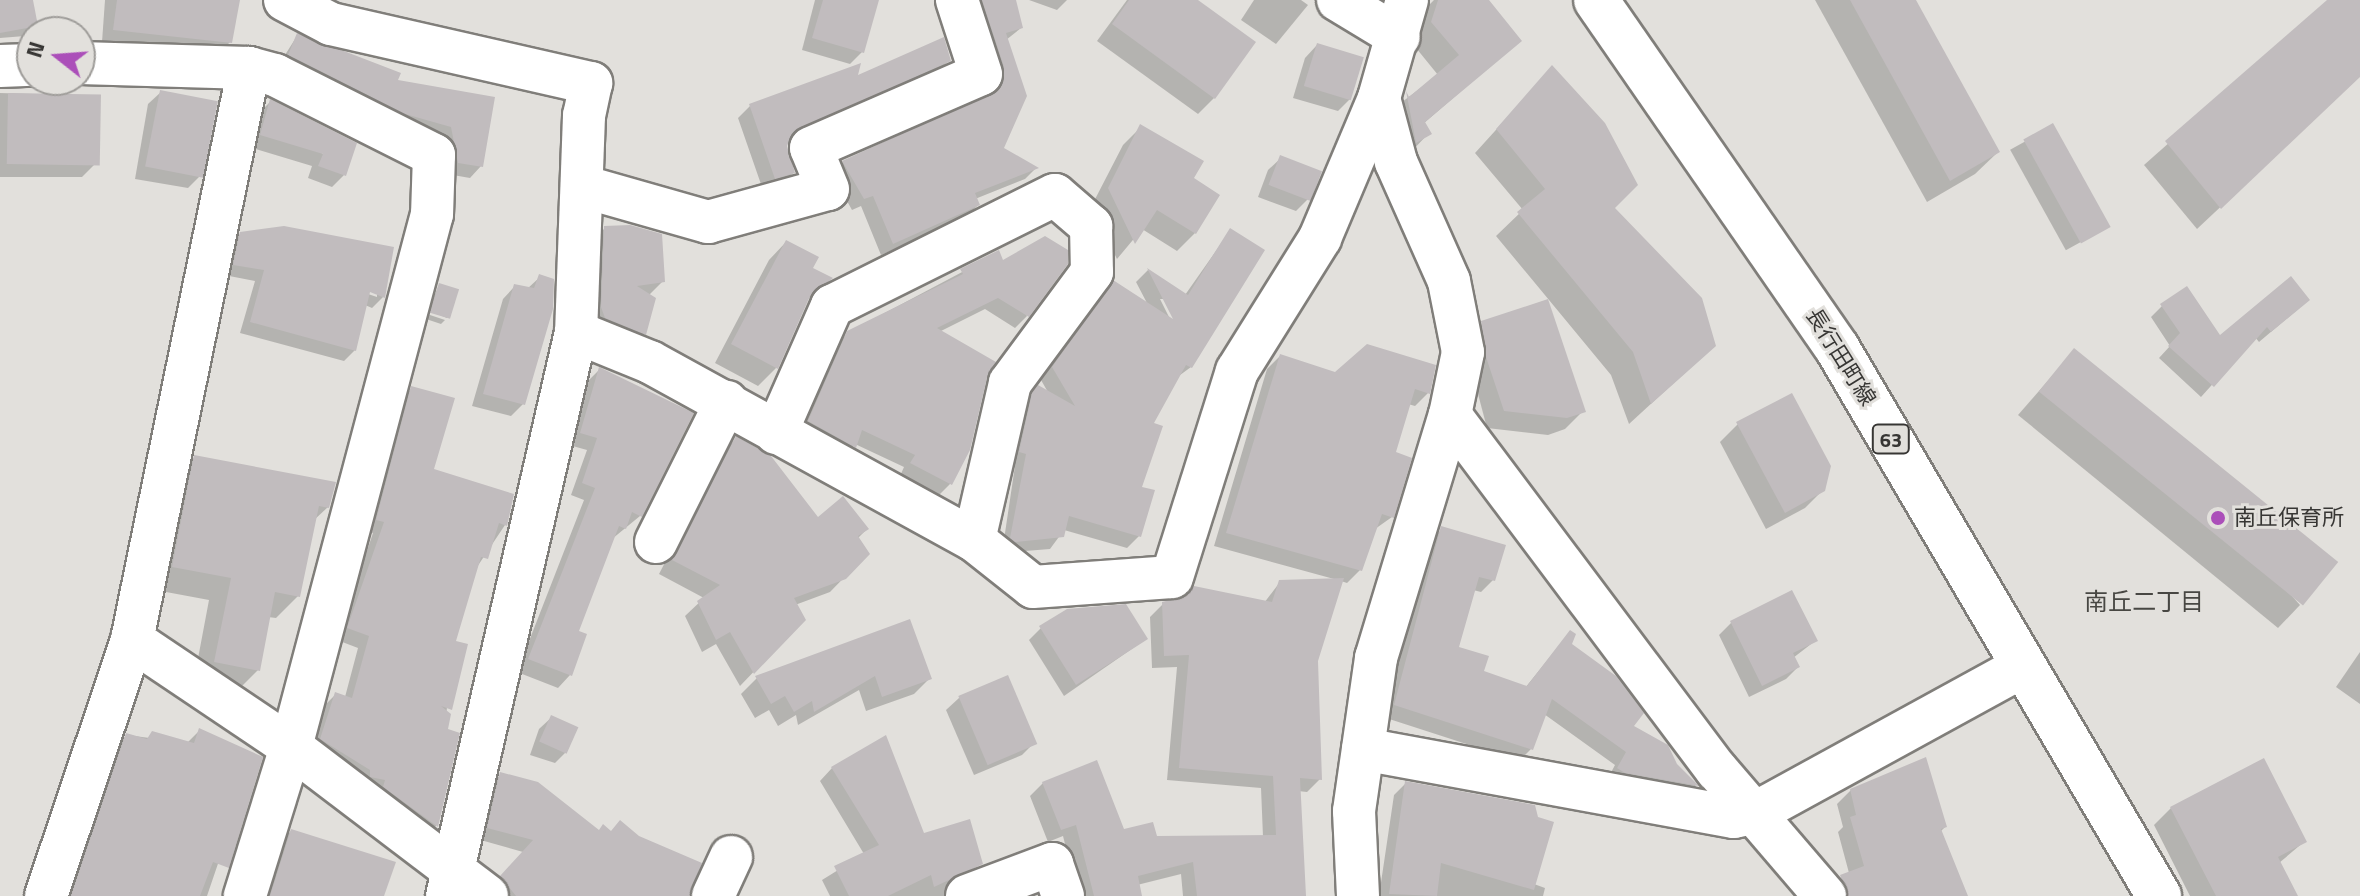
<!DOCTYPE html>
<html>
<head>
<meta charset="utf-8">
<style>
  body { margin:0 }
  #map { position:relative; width:2360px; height:896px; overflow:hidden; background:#e2e0dc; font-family:"Titillium Web","Noto Sans JP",sans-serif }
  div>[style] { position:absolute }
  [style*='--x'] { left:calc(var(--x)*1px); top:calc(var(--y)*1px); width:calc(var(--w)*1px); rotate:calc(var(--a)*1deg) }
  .shadow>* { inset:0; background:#0003; transform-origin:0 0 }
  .building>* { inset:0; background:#c1bcbe; transform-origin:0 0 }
  .roads { filter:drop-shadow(2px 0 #807e7a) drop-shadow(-2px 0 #807e7a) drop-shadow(0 2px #807e7a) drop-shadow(0 -2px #807e7a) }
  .minor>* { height:42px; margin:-21px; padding:0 21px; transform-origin:21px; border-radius:21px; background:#fff }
  .major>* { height:44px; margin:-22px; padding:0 22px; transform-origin:22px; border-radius:22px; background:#fff }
  .dots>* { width:22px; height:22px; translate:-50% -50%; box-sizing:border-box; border:4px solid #e2e0dc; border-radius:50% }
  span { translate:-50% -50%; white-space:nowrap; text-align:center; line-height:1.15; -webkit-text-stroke:6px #e2e0dc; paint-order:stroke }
  .shield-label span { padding:2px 6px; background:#e2e0dc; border:2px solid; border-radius:6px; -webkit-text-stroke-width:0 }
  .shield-label { font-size:20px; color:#373634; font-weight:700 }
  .street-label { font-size:22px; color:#373634 }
  .poi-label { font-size:22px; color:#373634 }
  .left { translate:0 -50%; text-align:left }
  .neighbourhood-label { font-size:24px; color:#484743 }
  .north { position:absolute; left:16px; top:16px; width:80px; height:80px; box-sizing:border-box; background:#e2e0dc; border:2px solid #9e9c99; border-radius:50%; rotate:287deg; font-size:22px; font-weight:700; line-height:32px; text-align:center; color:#373634 }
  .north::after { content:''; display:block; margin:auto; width:28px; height:36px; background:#ab4fb9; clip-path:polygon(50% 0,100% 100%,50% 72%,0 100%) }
</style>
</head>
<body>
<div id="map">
  <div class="shadow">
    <div style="clip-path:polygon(0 0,31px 0,36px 26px,25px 36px,0 38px)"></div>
    <div style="clip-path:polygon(105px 0,238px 0,230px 42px,218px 55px,102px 42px)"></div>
    <div style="clip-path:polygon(815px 0,877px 0,862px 52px,850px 64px,802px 50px)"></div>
    <div style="clip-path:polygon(980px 0,1013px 0,1021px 28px,1006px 40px,1001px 148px,1036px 168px,1025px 179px,975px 199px,978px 205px,966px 217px,881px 255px,861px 206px,852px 210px,832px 174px,843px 162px,990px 95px,993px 79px,970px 10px)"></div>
    <div style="clip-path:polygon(1029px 0,1067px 0,1057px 10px)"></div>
    <div style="clip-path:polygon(1127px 0,1195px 0,1214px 98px,1198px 114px,1097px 41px)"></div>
    <div style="clip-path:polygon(1254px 0,1301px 0,1308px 5px,1276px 44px,1241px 20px)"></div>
    <div style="clip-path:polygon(1434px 0,1486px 0,1519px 41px,1423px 124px,1429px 133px,1409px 154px,1386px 114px,1438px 75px,1412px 43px,1422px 12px)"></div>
    <div style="clip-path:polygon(1815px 0,1914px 0,1998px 152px,1975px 174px,1927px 202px)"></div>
    <div style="clip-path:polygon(2330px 0,2360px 0,2360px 76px,2197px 229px,2144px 165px)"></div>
    <div style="clip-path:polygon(297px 36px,395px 82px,493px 99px,481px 166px,470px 178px,447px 174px,278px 66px)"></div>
    <div style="clip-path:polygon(1317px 45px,1350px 99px,1338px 111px,1293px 98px,1305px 58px)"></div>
    <div style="clip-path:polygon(949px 60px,937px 72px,792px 136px,785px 145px,793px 173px,781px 185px,763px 190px,738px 118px,750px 106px)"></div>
    <div style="clip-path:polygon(1552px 68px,1612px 209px,1690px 368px,1629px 424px,1611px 375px,1496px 236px,1523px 210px,1475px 153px)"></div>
    <div style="clip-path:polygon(161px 92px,200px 176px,188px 188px,135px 179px,148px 104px)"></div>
    <div style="clip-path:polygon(0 93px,99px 96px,97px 162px,82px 177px,0 177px)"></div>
    <div style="clip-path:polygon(270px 102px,344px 175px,332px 187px,308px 178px,312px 166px,249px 147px,258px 114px)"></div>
    <div style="left:2053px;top:126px;width:115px;height:49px;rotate:61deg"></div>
    <div style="clip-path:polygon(1141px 127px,1191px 179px,1195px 233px,1177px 251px,1142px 229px,1117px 259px,1091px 207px,1123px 145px)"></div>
    <div style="clip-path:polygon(1281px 158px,1308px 199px,1296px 211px,1258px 197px,1268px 170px)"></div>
    <div style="clip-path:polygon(evenodd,284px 228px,391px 249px,383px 297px,372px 308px,365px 305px,355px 350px,344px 361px,240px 333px,255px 281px,224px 275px,230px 245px,241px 233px,284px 228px,361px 287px,377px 293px,377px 297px,359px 291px,361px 287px)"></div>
    <div style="clip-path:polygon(605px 228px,663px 281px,649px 295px,644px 334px,627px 351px,588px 335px,587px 246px)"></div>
    <div style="clip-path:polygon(evenodd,1230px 231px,1191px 367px,1176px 378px,1151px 424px,1140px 488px,1139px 536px,1127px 548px,1064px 530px,1050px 549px,1002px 553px,1015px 466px,1008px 464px,1026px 400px,1038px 388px,1049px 394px,1041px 380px,1114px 283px,1148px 305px,1136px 282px,1148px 270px,1185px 295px,1230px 231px,1160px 299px,1165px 299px,1179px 327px,1175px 329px,1160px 299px)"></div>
    <div style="clip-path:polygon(786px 242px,810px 268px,829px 279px,806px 301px,776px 368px,758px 386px,715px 363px,769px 260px)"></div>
    <div style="clip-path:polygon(998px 253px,1027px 316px,1015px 328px,985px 309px,939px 332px,985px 377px,950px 484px,938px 496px,900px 476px,904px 467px,855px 444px,842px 459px,797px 433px,836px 345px,849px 332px)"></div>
    <div style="clip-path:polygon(540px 277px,523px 404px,511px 416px,472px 406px,503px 299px,515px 286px,527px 289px)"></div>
    <div style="clip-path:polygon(439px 285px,456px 291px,447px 318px,428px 310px)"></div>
    <div style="clip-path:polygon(2162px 306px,2220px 338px,2297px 310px,2259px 342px,2255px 337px,2201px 397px,2159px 358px,2170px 346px,2151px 317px)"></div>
    <div style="clip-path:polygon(427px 314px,445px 320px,441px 324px,426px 319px)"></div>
    <div style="clip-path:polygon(1482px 323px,1583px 411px,1565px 429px,1548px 435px,1487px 428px,1464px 341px)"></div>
    <div style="clip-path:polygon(1367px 346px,1428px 393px,1415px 406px,1408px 404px,1393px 454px,1392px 517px,1375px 529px,1360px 570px,1347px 583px,1341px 581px,1316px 661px,1320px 779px,1307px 792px,1298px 791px,1304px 896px,1183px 896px,1181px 874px,1137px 885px,1139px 896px,1078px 896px,1063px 836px,1048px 842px,1030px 796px,1043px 783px,1123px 832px,1155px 838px,1263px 837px,1261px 788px,1167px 780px,1177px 667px,1152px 668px,1150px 617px,1163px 604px,1264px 603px,1280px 582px,1334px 579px,1214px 546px,1267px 369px,1280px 356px,1336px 374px)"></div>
    <div style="clip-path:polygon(2074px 351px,2300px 605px,2278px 628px,2018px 415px)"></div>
    <div style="clip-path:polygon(599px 370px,691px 414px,640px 516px,612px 539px,576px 632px,585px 635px,570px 675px,558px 688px,517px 672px,584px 500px,571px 495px,587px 450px,569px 445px,587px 382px)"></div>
    <div style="clip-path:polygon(412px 388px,432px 470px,505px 525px,475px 570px,453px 642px,436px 826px,425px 837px,309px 751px,324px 706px,336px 694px,345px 697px,358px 648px,337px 640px,373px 533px,365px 531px,400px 400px)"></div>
    <div style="clip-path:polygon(1738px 424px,1823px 490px,1805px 508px,1766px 529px,1720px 442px)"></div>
    <div style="clip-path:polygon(736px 439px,818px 520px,867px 529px,857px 539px,867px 554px,830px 592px,795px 605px,804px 619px,740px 686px,716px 644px,702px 652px,685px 616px,704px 598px,659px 574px,722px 453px)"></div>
    <div style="clip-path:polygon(195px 457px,328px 507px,313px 521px,298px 596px,276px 618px,268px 617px,258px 670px,235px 693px,193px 685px,209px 600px,150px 589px,173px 479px)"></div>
    <div style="clip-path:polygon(1442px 529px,1493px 580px,1481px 592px,1473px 590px,1457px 648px,1481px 672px,1525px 688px,1570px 632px,1570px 645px,1631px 726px,1696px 786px,1686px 797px,1607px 780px,1615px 765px,1544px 714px,1531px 749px,1519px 761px,1383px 717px,1430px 541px)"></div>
    <div style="clip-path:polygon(1791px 593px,1815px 641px,1793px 658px,1798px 667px,1786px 679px,1749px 697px,1719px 635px,1731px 623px)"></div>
    <div style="clip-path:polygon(909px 621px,930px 678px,914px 694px,866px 711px,859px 690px,798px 725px,796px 715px,778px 726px,769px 710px,755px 718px,741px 694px,757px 678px)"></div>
    <div style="clip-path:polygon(1041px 628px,1146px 639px,1064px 696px,1029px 640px)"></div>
    <div style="clip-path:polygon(2360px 652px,2360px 704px,2336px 687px)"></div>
    <div style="clip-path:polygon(1007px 678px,1034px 743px,1022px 755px,974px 775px,946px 710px,959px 698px)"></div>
    <div style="clip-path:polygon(552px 717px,575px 728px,567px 751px,555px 763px,530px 755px,539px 729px)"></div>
    <div style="clip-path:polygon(200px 730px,255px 755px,207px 896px,64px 896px,113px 748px,127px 735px,187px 743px)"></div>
    <div style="clip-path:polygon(832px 768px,923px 835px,980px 864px,945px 888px,944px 896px,830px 896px,822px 880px,864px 854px,820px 781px)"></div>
    <div style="clip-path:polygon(501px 774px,686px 896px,498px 896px,490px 889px,523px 852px,477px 839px,489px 786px)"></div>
    <div style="clip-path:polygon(1406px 783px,1534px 884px,1545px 888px,1543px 896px,1379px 896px,1394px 795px)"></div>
    <div style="clip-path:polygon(1851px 790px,1945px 827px,1940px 832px,1966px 896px,1831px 896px,1828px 890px,1849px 873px,1838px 832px,1843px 827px,1837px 804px)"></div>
    <div style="clip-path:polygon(2171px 808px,2305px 841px,2279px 863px,2296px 896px,2190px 896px,2154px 825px)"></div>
    <div style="clip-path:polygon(291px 831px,382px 896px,260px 896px,279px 843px)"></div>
  </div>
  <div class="building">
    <div style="clip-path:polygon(0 0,33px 0,38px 26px,0 33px)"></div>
    <div style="clip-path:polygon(117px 0,240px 0,232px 43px,113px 30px)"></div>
    <div style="clip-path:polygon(823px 0,879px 0,864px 53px,812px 38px)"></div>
    <div style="clip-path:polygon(982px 0,1016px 0,1023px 28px,1006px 33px,1027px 96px,1004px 148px,1039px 168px,975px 193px,980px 205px,893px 244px,873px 196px,864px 199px,842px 161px,999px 89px,1004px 67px)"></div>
    <div style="clip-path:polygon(1129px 0,1198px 0,1256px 42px,1215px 99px,1112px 24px)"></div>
    <div style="clip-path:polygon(1438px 0,1489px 0,1522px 41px,1425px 122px,1432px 134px,1416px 143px,1406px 91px,1409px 97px,1459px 55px,1431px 22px)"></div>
    <div style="clip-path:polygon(1850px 0,1916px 0,2000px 152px,1950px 181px)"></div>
    <div style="clip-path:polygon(2327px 0,2360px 0,2360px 77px,2221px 209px,2165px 141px)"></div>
    <div style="clip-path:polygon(297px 33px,401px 73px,398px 80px,495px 97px,483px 167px,458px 163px,451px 127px,405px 114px,288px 55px)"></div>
    <div style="clip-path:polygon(944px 37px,951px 61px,792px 133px,787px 146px,795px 173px,775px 179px,749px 104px,861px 63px,858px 75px)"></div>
    <div style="left:1317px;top:43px;width:49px;height:45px;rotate:17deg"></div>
    <div style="clip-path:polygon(1552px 65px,1605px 123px,1638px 185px,1615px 208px,1702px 298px,1716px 346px,1651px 404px,1633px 352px,1517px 212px,1545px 189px,1496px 129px)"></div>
    <div style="left:160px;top:90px;width:59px;height:78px;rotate:11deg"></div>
    <div style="left:8px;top:93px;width:93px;height:71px;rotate:1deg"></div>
    <div style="clip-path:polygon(270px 99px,357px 143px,346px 176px,318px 166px,323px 154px,260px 135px)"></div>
    <div style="left:2053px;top:123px;width:119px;height:34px;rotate:61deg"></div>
    <div style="clip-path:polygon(1140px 124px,1204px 161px,1194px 178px,1220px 195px,1196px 234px,1157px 210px,1135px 244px,1108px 188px)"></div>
    <div style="left:1280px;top:155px;width:45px;height:32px;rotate:21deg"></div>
    <div style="clip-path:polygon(630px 225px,662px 234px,665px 282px,637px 286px,656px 298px,646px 335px,605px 318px,601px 307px,604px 226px)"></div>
    <div style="clip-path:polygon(284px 226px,394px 247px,385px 298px,370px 292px,356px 351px,250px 322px,264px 270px,233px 265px,240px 232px)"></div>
    <div style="clip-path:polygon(1230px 228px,1265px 250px,1192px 368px,1186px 365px,1154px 423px,1163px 426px,1142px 487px,1155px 490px,1141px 537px,1069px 516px,1064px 537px,1015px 542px,1010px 538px,1026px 454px,1019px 452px,1032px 393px,1038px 385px,1075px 406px,1052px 367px,1113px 280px,1173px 319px,1147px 268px,1188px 295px)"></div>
    <div style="clip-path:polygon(1045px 236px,1068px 250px,1068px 264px,1029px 317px,998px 298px,937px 328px,996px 362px,987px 378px,970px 450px,952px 485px,910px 463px,915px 455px,862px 430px,856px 448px,808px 421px,847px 331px,963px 274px,960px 269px,999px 250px,1003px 260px)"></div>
    <div style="clip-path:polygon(786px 240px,819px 257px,813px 268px,833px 278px,810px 296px,778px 369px,731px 344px)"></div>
    <div style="clip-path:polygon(539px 274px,554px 279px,553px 309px,525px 405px,483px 394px,514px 284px,534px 288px)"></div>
    <div style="clip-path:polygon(2291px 276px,2310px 300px,2271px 332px,2267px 327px,2214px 387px,2168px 346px,2180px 333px,2160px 304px,2187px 286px,2220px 335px)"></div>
    <div style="left:439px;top:283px;width:21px;height:31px;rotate:17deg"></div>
    <div style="clip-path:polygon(1548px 299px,1586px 412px,1567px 418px,1504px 411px,1486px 357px,1481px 321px)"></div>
    <div style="clip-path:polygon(1367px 344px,1436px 365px,1430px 394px,1415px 389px,1396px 452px,1412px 458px,1394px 518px,1382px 514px,1362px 571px,1226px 533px,1280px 354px,1335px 372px)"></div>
    <div style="left:2074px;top:348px;width:340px;height:56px;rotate:39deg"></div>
    <div style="clip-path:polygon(599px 367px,694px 413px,642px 517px,632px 512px,626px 529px,619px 526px,579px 631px,587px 634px,572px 676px,528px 659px,595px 488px,582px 483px,597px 438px,580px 433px)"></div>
    <div style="clip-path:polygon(411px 386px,455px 398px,434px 469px,514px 494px,507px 526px,499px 523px,488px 559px,481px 557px,456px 641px,468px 644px,452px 710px,441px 706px,451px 714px,448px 729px,460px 733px,438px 827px,383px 787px,385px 780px,370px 777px,370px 770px,320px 739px,335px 692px,352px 698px,369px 636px,347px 628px,384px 522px,376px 520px)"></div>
    <div style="clip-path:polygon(1792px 393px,1831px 466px,1825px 491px,1785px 513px,1736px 422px)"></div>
    <div style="clip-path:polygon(736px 436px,771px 456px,818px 517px,843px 496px,869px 529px,858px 536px,870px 554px,846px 579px,794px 598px,806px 620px,754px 674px,730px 632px,716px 640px,697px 601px,720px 585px,672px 560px)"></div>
    <div style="clip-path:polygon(194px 455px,336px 482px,329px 508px,319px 506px,300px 597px,275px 592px,260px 671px,214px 662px,231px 578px,172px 567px)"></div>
    <div style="clip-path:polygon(1441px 526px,1506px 545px,1495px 581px,1479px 577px,1459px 647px,1489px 656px,1484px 671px,1527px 686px,1570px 630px,1576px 634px,1572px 644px,1616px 676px,1644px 713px,1634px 726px,1668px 745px,1677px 764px,1699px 786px,1625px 773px,1617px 768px,1626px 752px,1552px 699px,1533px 750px,1394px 705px)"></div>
    <div style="clip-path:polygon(1344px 578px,1318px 661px,1322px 780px,1300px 778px,1306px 896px,1197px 896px,1193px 862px,1138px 876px,1142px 896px,1094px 896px,1076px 825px,1061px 830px,1042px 782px,1097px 760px,1124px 829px,1153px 822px,1157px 836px,1276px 835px,1273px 776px,1179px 768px,1189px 655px,1164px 656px,1162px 602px,1186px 596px,1194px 586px,1272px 602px,1279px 580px)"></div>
    <div style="clip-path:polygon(1792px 590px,1818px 641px,1793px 653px,1800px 667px,1762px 686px,1730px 621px)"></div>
    <div style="clip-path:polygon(1126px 604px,1148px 639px,1076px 685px,1039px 626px,1067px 609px)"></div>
    <div style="clip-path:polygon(910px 619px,932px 679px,882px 697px,875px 676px,814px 712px,812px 701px,794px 712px,785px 696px,771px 704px,755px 676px)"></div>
    <div style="left:1008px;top:675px;width:75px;height:54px;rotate:67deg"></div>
    <div style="left:551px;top:715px;width:30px;height:29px;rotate:24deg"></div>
    <div style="clip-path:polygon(199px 728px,263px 757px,229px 868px,213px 862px,200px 896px,71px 896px,126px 733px,147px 739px,152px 731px,194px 743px)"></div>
    <div style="clip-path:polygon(886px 735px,924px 833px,970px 819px,983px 864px,934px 887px,931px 875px,888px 896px,849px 896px,834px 866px,879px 845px,831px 767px)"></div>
    <div style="clip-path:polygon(1926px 757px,1947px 827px,1941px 829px,1968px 896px,1848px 896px,1840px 875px,1864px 866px,1850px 817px,1856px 815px,1850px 789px)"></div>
    <div style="clip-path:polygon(2264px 758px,2307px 842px,2278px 857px,2298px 896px,2216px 896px,2170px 807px)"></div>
    <div style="clip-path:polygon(500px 772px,538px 782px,599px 830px,603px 824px,611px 831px,620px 820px,639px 836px,702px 863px,689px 896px,516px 896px,500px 876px,533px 840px,487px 828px)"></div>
    <div style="clip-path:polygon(1405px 781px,1535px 805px,1538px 817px,1554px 822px,1534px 890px,1441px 863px,1437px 896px,1389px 894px)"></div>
    <div style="clip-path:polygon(291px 829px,396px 862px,384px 896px,270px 896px)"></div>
  </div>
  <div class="roads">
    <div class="minor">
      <div style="--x:285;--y:0;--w:52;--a:27.6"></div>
      <div style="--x:331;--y:24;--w:267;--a:12.8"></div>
      <div style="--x:591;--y:83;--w:34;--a:102"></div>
      <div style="--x:584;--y:116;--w:216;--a:92.1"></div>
      <div style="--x:576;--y:332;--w:579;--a:102.88"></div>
      <div style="--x:1338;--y:0;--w:71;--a:31.2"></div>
      <div style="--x:80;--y:63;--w:169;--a:1.7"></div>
      <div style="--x:249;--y:68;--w:27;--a:15"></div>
      <div style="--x:275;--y:75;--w:178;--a:26.7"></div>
      <div style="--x:434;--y:155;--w:59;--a:91.9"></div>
      <div style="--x:432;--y:214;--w:551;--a:104.82"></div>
      <div style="--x:291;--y:747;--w:156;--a:107.2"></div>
      <div style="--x:0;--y:66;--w:32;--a:-2"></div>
      <div style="--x:585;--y:187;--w:128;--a:15.9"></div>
      <div style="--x:708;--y:222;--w:124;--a:-15.4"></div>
      <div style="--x:828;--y:189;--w:44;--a:-112.5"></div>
      <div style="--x:811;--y:148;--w:185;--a:-23.5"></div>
      <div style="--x:981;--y:74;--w:78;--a:-108"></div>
      <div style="--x:576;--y:332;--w:80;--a:22.1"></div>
      <div style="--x:650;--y:362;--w:370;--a:28.8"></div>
      <div style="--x:974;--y:540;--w:75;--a:38.5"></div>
      <div style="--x:1033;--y:587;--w:139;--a:-4.1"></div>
      <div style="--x:1172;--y:577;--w:216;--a:-72.5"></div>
      <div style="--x:1237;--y:371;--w:157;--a:-58"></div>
      <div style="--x:1320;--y:238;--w:152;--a:-67.1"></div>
      <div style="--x:1450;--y:415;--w:444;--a:53.1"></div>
      <div style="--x:1717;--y:770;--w:166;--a:49.4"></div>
      <div style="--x:776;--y:433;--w:139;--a:-66.2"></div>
      <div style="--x:832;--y:306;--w:249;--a:-26.5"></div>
      <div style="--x:1055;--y:195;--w:48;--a:40.7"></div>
      <div style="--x:1091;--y:226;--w:46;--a:88.8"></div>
      <div style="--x:1092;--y:272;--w:138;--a:126.5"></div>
      <div style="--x:1010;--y:383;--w:161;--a:102.9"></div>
      <div style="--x:656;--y:542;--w:157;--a:-63.4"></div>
      <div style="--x:132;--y:640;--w:192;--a:33.9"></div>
      <div style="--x:291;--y:747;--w:246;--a:37.2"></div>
      <div style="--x:1363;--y:749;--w:377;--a:10.4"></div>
      <div style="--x:1734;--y:817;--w:24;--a:-12"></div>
      <div style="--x:1757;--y:812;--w:304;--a:-28.7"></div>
      <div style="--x:46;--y:896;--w:270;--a:-71.4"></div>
      <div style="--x:132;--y:640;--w:584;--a:-78.44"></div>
      <div style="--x:713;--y:896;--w:43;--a:-65.2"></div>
      <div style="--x:967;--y:896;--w:91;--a:-20.6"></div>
      <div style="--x:1052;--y:864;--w:34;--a:71"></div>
      <div style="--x:1358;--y:896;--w:85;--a:-92.7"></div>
      <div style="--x:1354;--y:811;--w:155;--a:-81.8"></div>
      <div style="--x:1376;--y:658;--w:254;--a:-73.1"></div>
      <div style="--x:1450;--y:415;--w:64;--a:-78.3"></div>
      <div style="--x:1463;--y:352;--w:72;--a:-101.2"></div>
      <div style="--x:1449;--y:281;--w:130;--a:-114"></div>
      <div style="--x:1396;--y:162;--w:66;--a:-104.9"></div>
      <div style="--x:1379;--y:98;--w:102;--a:-74.1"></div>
    </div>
    <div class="major">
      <div style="--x:1596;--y:0;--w:423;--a:55.3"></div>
      <div style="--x:1837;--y:348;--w:636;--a:59.56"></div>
    </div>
  </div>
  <div class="dots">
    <div style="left:2218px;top:518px;background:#ab4fb9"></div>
  </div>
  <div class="shield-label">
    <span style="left:1891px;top:439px">63</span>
  </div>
  <div class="street-label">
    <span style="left:1841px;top:357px;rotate:58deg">長行田町線</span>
  </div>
  <div class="poi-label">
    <span class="left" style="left:2234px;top:518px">南丘保育所</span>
  </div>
  <div class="neighbourhood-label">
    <span style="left:2144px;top:602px">南丘二丁目</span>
  </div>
  <div class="north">N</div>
</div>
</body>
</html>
